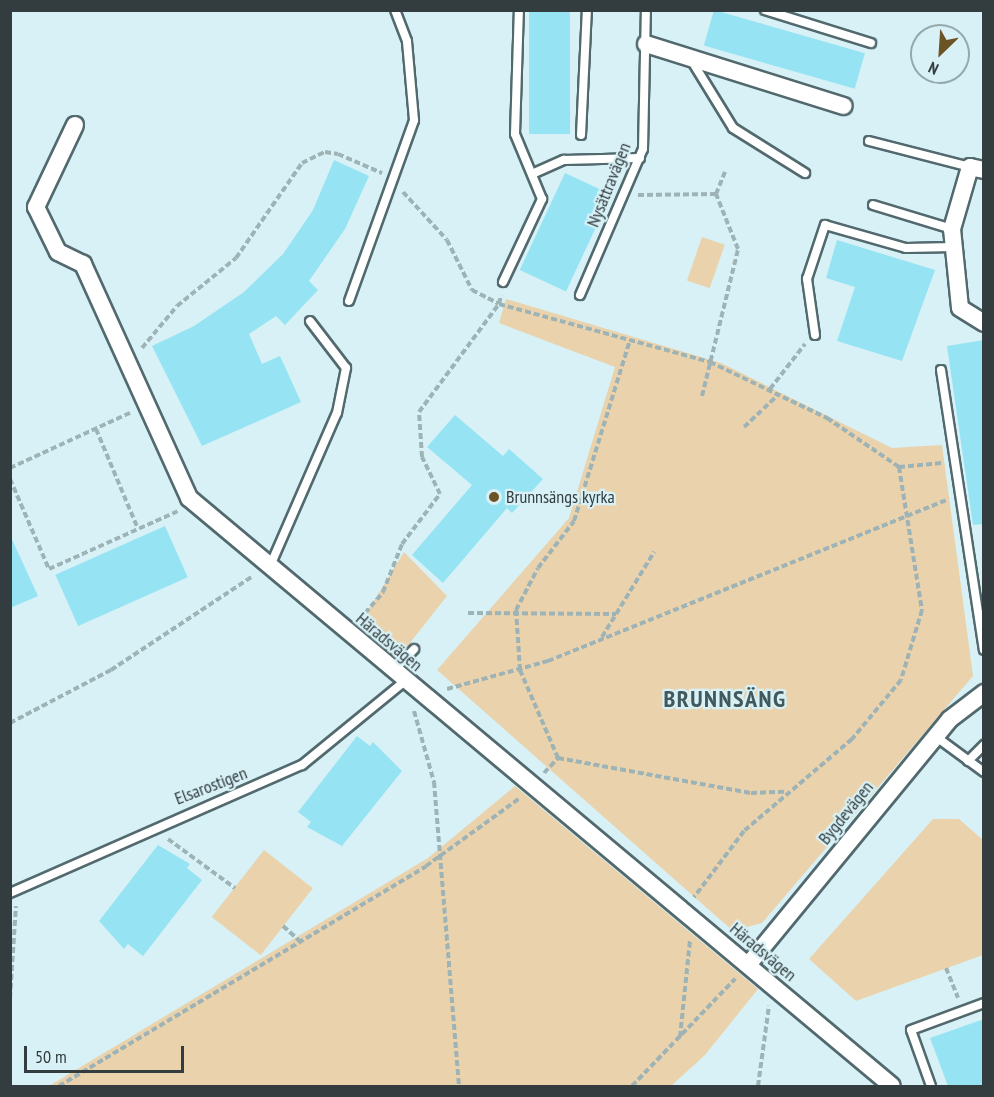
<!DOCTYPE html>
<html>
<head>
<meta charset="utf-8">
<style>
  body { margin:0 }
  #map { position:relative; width:994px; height:1097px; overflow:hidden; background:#d7f1f6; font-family:"PT Sans Narrow",sans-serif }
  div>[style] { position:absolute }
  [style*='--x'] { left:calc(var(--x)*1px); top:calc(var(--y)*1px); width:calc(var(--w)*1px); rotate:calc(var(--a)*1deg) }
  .green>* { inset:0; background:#ead3ac; transform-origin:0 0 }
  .building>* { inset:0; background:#96e4f3; transform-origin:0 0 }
  .path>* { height:4px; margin-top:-2px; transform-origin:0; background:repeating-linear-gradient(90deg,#9eb3b6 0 6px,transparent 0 9px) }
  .roads { filter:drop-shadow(2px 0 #52696e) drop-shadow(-2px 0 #52696e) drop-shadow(0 2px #52696e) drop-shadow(0 -2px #52696e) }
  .lane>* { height:8px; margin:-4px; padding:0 4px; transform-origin:4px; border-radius:4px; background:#fff }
  .street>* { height:16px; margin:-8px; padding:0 8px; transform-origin:8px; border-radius:8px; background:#fff }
  .dots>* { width:16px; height:16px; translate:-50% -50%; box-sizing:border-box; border:3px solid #d7f1f6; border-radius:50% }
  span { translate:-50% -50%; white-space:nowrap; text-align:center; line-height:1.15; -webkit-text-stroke:4.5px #d7f1f6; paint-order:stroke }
  .street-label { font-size:18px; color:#333d3f }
  .poi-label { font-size:18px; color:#333d3f }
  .left { translate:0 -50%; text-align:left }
  .district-label { font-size:24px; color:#41585c; font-weight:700; letter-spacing:1.5px }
  .frame { position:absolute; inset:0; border:12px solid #333d3f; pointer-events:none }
  .north { position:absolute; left:910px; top:24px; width:60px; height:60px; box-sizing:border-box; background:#d7f1f6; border:2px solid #95a9ad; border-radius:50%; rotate:205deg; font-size:16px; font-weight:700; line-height:24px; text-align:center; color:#333d3f }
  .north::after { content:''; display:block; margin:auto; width:21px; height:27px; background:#6c5324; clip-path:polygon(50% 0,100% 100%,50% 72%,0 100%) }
  .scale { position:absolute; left:24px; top:1046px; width:160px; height:27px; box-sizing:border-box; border:3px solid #333d3f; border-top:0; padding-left:8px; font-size:18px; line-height:21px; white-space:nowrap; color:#333d3f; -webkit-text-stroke:4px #d7f1f6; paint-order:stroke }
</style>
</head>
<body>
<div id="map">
  <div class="green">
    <div style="left:702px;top:237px;width:24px;height:46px;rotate:19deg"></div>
    <div style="clip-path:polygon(506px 299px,721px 363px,892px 448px,942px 445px,973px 676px,762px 923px,733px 931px,437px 670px,569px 518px,615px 367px,499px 323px)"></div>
    <div style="clip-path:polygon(404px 552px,447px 596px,394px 663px,356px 630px)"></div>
    <div style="clip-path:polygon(515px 786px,758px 989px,705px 1055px,671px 1086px,49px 1086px,428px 858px)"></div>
    <div style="clip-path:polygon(933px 819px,959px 819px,983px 840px,983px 955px,856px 1001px,809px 959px)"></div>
    <div style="left:264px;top:850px;width:62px;height:85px;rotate:38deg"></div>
  </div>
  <div class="building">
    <div style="left:529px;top:10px;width:41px;height:124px"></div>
    <div style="left:714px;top:10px;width:157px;height:37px;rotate:16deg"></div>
    <div style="clip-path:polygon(334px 160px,369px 176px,345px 229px,309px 281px,318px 290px,285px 325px,276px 316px,249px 334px,262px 364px,280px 356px,301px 402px,202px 446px,152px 346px,194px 326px,244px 292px,283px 254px,313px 210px)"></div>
    <div style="left:565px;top:173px;width:51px;height:107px;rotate:25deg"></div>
    <div style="clip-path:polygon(837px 240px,935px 270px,902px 361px,837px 341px,855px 287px,826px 278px)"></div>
    <div style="clip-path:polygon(984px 340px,984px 524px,973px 525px,947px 346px)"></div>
    <div style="clip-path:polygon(455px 415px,503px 456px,509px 449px,543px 479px,512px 513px,507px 508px,443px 583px,412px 555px,472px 485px,427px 447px)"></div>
    <div style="left:165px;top:526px;width:56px;height:120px;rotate:66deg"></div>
    <div style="clip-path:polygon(10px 535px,38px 596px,10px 608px)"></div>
    <div style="clip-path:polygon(357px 736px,370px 746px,373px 742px,402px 771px,342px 846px,307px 827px,311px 822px,298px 812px)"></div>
    <div style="clip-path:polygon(158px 845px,190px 864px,187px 868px,202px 880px,143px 956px,128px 944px,124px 949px,99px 921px)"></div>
    <div style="clip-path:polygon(984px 1019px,984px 1086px,948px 1086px,930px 1038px)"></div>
  </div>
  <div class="path">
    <div style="--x:403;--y:192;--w:65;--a:47.5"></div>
    <div style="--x:447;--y:240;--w:56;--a:63.4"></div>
    <div style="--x:472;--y:290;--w:30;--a:27"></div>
    <div style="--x:499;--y:304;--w:9;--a:-77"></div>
    <div style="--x:638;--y:195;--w:78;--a:-0.7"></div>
    <div style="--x:142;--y:348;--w:55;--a:-50.2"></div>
    <div style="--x:177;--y:306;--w:76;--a:-39.1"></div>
    <div style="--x:236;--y:258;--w:116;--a:-55.2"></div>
    <div style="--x:302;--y:163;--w:25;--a:-26"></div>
    <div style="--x:325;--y:152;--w:13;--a:9"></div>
    <div style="--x:338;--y:154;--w:48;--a:23.4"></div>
    <div style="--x:770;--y:389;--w:57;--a:-52.1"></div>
    <div style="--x:702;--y:396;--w:151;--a:-76.2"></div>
    <div style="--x:738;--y:249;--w:59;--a:-111.8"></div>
    <div style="--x:716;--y:194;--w:24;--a:-68"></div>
    <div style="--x:744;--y:427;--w:48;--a:-43.3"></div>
    <div style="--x:96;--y:429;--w:108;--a:67.2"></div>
    <div style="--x:899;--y:467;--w:43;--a:-5.3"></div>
    <div style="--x:10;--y:468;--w:134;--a:-24.7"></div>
    <div style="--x:10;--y:479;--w:98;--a:66.6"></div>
    <div style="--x:49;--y:569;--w:141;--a:-24.2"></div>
    <div style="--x:468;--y:613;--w:148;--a:0.4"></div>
    <div style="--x:359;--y:620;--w:37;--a:-49"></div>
    <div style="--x:383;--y:592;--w:52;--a:-68.4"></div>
    <div style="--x:402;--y:544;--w:63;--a:-52.8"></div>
    <div style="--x:440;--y:494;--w:41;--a:-115.9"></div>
    <div style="--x:422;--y:457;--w:45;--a:-93.8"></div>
    <div style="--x:419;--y:412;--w:134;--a:-53.5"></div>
    <div style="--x:499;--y:304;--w:219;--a:15.4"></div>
    <div style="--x:710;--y:362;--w:130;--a:25.6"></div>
    <div style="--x:827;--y:418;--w:87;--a:34.2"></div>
    <div style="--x:899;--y:467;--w:145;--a:80.9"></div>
    <div style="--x:922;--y:610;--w:73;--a:106.7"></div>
    <div style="--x:901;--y:680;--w:77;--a:129.7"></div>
    <div style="--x:852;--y:739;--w:142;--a:139.6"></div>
    <div style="--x:744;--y:831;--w:83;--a:127.1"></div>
    <div style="--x:602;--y:637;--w:100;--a:-58.5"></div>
    <div style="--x:447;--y:689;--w:105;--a:-15.5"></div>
    <div style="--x:548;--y:661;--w:432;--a:-22"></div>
    <div style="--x:414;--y:711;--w:74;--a:74.3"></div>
    <div style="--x:434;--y:782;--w:305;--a:85.3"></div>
    <div style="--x:10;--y:723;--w:114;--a:-27.7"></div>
    <div style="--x:111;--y:670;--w:170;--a:-33.5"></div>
    <div style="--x:558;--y:758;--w:96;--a:-113.4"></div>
    <div style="--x:520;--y:670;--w:60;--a:-93.8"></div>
    <div style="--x:516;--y:610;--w:47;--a:-62.4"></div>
    <div style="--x:538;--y:568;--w:59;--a:-52.5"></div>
    <div style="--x:574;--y:521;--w:189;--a:-72.8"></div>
    <div style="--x:544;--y:773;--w:21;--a:-47"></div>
    <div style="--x:558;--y:758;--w:196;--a:10.3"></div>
    <div style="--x:751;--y:793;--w:33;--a:-2"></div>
    <div style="--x:168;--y:839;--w:83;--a:36.2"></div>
    <div style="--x:283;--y:926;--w:24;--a:42"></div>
    <div style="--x:946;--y:968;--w:32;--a:68"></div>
    <div style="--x:10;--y:998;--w:92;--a:-86.3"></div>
    <div style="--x:680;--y:1037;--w:98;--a:-84.1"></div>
    <div style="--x:59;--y:1086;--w:428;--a:-30.9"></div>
    <div style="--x:426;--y:866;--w:116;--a:-35.9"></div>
    <div style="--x:632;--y:1086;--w:149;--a:-46.1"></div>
    <div style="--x:758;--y:1086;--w:81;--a:-82.2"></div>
  </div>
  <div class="roads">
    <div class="lane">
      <div style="--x:765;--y:10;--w:111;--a:17.3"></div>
      <div style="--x:690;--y:58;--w:82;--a:58.4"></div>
      <div style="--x:733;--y:128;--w:85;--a:32"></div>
      <div style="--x:581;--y:135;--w:125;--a:-87.3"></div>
      <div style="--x:869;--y:141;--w:104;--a:14.4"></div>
      <div style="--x:532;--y:174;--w:35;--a:-24"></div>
      <div style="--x:564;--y:160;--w:76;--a:-1.5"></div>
      <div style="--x:873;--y:205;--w:83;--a:16.9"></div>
      <div style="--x:503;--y:282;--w:92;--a:-64.8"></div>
      <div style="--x:542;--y:199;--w:70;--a:-112.6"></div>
      <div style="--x:515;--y:134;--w:124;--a:-88.2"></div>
      <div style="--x:580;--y:295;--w:159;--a:-66.7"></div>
      <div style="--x:643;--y:149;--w:139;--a:-88.8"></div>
      <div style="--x:349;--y:301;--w:192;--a:-70.2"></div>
      <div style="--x:414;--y:120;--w:79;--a:-95.1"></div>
      <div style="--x:407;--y:41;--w:33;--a:-111"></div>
      <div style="--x:815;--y:335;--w:57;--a:-98.1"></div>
      <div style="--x:807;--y:279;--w:57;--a:-71.6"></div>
      <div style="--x:825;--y:225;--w:84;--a:15.9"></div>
      <div style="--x:906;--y:248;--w:48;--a:-1.2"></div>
      <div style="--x:941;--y:370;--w:283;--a:81.3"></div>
      <div style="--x:270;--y:566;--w:167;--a:-66.4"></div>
      <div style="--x:337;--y:413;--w:46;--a:-78.7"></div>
      <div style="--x:346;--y:368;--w:59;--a:-127.5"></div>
      <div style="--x:394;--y:670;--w:29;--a:-46"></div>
      <div style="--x:935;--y:736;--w:61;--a:36.3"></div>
      <div style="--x:968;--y:761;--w:23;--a:-45"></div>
      <div style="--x:10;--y:893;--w:319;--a:-23.7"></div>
      <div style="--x:302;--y:765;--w:133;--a:-39.2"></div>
      <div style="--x:931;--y:1086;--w:59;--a:-109.7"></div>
      <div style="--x:911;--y:1030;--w:78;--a:-20.3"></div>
    </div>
    <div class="street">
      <div style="--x:646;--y:44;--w:207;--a:17.4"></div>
      <div style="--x:75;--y:125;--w:91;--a:115.4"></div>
      <div style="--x:36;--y:207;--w:50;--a:63.9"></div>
      <div style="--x:58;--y:252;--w:28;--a:26"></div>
      <div style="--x:83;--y:264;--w:257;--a:65.6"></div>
      <div style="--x:189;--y:498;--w:916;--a:39.91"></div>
      <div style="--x:984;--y:170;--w:14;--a:-168"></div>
      <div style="--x:970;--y:167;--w:65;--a:106.2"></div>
      <div style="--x:952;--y:229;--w:79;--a:84.2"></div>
      <div style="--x:960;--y:308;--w:28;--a:32"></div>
      <div style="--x:748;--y:965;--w:318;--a:-50.6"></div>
      <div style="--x:950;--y:719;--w:43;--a:-37.4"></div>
    </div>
  </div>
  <div class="dots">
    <div style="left:494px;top:497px;background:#6c5324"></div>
  </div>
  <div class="street-label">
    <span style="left:609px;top:185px;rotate:-68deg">Nysättravägen</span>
    <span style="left:389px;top:642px;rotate:40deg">Häradsvägen</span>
    <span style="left:211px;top:786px;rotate:-21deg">Elsarostigen</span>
    <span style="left:846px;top:813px;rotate:-51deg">Bygdevägen</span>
    <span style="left:763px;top:952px;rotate:40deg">Häradsvägen</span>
  </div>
  <div class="poi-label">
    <span class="left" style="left:506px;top:497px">Brunnsängs kyrka</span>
  </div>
  <div class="district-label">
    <span style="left:725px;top:699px">BRUNNSÄNG</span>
  </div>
  <div class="frame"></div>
  <div class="north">N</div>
  <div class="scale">50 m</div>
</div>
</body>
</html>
